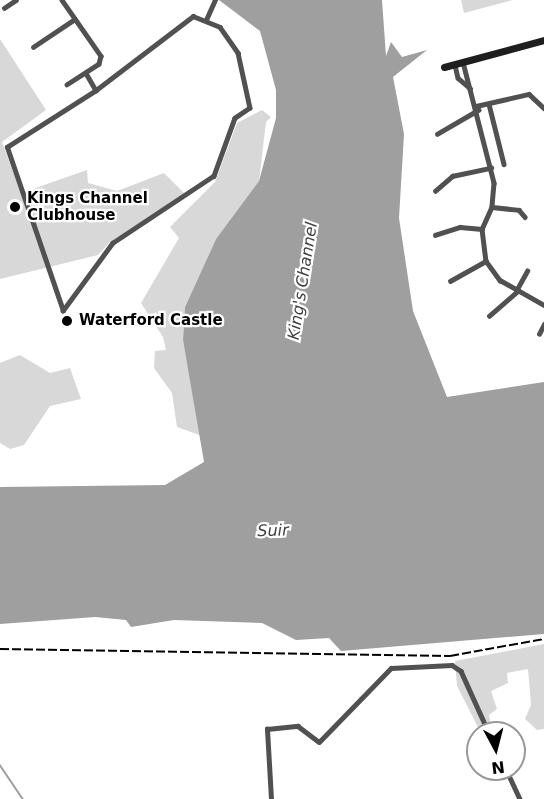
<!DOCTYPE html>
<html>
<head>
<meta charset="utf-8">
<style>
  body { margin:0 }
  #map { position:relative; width:544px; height:799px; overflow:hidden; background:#fff; font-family:"DejaVu Sans",sans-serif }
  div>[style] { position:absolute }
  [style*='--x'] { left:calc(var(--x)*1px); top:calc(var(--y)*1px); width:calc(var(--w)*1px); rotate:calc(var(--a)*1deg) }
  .green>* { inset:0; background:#d8d8d8 }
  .water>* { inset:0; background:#9f9f9f }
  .stream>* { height:1.5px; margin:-0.75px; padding:0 0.75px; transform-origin:0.75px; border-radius:0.75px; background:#9f9f9f }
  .street>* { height:4.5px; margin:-2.25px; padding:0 2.25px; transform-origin:2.25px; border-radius:2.25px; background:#515151 }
  .secondary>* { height:7px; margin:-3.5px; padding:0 3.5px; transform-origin:3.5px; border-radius:3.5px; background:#1e1e1e }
  .rail>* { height:1.5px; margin-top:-0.75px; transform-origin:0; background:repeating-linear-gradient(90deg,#000 0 9px,transparent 0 12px) }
  .dots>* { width:16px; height:16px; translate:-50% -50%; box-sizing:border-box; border:3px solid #fff; border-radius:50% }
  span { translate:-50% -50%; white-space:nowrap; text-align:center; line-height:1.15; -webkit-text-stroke:4.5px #fff; paint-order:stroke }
  .poi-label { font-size:15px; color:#000; font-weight:700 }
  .left { translate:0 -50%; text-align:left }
  .water-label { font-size:16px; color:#404040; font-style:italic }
  .north { position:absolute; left:466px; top:721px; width:60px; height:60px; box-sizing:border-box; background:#fff; border:2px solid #999; border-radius:50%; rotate:173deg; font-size:16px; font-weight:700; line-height:24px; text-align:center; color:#000 }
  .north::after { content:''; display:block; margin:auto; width:21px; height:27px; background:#000; clip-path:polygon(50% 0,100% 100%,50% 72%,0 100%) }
</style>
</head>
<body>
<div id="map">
  <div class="green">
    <div style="clip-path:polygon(461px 0,513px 0,464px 13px)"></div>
    <div style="clip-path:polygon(0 39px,46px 110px,2px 142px,21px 193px,87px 170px,88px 183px,117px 191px,164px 173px,187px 196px,110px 242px,98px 255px,0 279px)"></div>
    <div style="clip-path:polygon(262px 110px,271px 117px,266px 122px,259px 181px,216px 239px,185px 307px,183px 340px,202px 436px,177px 427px,172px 393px,154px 368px,155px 351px,166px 350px,163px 337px,141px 303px,179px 238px,170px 227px,215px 182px,237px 123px)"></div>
    <div style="clip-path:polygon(20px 355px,50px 373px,70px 368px,81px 399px,50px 406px,24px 445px,10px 449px,0 443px,0 363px)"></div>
    <div style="clip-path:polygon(544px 644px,544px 729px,537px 730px,525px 719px,531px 705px,528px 669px,507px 673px,508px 683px,491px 691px,497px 709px,489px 715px,492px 730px,481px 733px,457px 686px,455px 661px)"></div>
  </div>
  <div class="water">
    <div style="clip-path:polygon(219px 0,382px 0,386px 56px,391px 42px,402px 57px,427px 50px,393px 77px,404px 134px,399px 218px,413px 311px,447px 397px,544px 382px,544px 634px,341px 651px,329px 638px,296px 640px,262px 623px,174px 620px,131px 627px,126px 620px,95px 617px,0 624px,0 487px,165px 485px,204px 462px,183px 340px,185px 307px,216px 239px,259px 181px,276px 118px,276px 90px,260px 31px)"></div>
  </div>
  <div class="stream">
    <div style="--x:0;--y:765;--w:41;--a:55.9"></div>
  </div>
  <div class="street">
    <div style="--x:62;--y:0;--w:68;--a:55.1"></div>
    <div style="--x:101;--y:56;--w:8;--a:104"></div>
    <div style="--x:99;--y:64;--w:38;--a:147"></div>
    <div style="--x:4;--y:8;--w:14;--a:-34"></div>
    <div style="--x:193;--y:16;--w:29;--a:22"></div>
    <div style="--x:220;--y:27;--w:32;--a:55"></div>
    <div style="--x:238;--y:53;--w:56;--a:77.7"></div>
    <div style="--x:250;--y:108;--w:18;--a:146"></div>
    <div style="--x:235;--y:118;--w:62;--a:109.9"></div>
    <div style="--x:214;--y:176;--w:121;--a:146.4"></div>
    <div style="--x:113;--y:243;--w:84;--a:126.3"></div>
    <div style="--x:63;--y:311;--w:173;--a:-108.9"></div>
    <div style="--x:7;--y:147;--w:106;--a:-32.6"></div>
    <div style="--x:96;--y:90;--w:122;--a:-37.3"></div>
    <div style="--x:206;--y:20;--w:22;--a:-66"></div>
    <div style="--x:33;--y:47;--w:50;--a:-33.7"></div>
    <div style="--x:463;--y:62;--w:125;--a:75.6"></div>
    <div style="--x:494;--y:183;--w:24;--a:95"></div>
    <div style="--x:492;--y:207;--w:24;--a:114"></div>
    <div style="--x:482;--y:229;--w:32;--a:83"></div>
    <div style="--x:486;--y:261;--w:24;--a:54"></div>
    <div style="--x:500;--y:280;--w:51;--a:29.6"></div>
    <div style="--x:455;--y:65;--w:13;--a:77"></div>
    <div style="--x:458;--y:78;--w:16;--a:40"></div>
    <div style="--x:86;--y:73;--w:20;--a:60"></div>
    <div style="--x:489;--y:104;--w:62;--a:76"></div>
    <div style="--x:476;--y:106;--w:54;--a:-12.8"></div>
    <div style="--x:529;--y:94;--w:21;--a:43"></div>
    <div style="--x:437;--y:134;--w:48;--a:-30.3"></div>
    <div style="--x:435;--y:191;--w:23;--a:-41"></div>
    <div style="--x:452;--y:176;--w:40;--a:-12"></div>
    <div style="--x:492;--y:207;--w:27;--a:6"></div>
    <div style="--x:519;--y:210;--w:9;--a:49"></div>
    <div style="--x:435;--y:235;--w:26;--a:-18"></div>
    <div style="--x:460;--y:227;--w:22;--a:5"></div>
    <div style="--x:450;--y:281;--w:41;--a:-29.1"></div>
    <div style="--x:516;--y:291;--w:23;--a:-61"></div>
    <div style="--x:489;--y:316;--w:38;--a:-41"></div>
    <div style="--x:539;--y:334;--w:11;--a:-63"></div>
    <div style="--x:506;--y:769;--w:33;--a:65"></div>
    <div style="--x:271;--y:799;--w:70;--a:-93.3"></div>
    <div style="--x:267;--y:729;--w:31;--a:-6"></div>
    <div style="--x:298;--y:726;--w:26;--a:37"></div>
    <div style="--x:319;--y:742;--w:103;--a:-45.8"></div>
    <div style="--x:391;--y:668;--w:61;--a:-2.8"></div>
    <div style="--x:452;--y:665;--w:11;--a:34"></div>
    <div style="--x:461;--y:671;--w:68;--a:65.7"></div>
  </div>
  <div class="secondary">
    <div style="--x:444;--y:67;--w:104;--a:-15.1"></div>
  </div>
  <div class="rail">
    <div style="--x:0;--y:649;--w:450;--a:0.9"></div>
    <div style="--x:450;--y:656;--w:96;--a:-10.3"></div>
  </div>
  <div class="dots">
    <div style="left:15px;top:207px;background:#000"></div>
    <div style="left:67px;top:321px;background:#000"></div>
  </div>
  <div class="poi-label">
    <span class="left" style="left:27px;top:207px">Kings Channel<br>Clubhouse</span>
    <span class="left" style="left:79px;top:321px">Waterford Castle</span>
  </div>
  <div class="water-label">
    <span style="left:303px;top:281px;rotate:-81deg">King's Channel</span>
    <span style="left:273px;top:531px;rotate:-2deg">Suir</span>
  </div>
  <div class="north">N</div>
</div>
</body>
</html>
